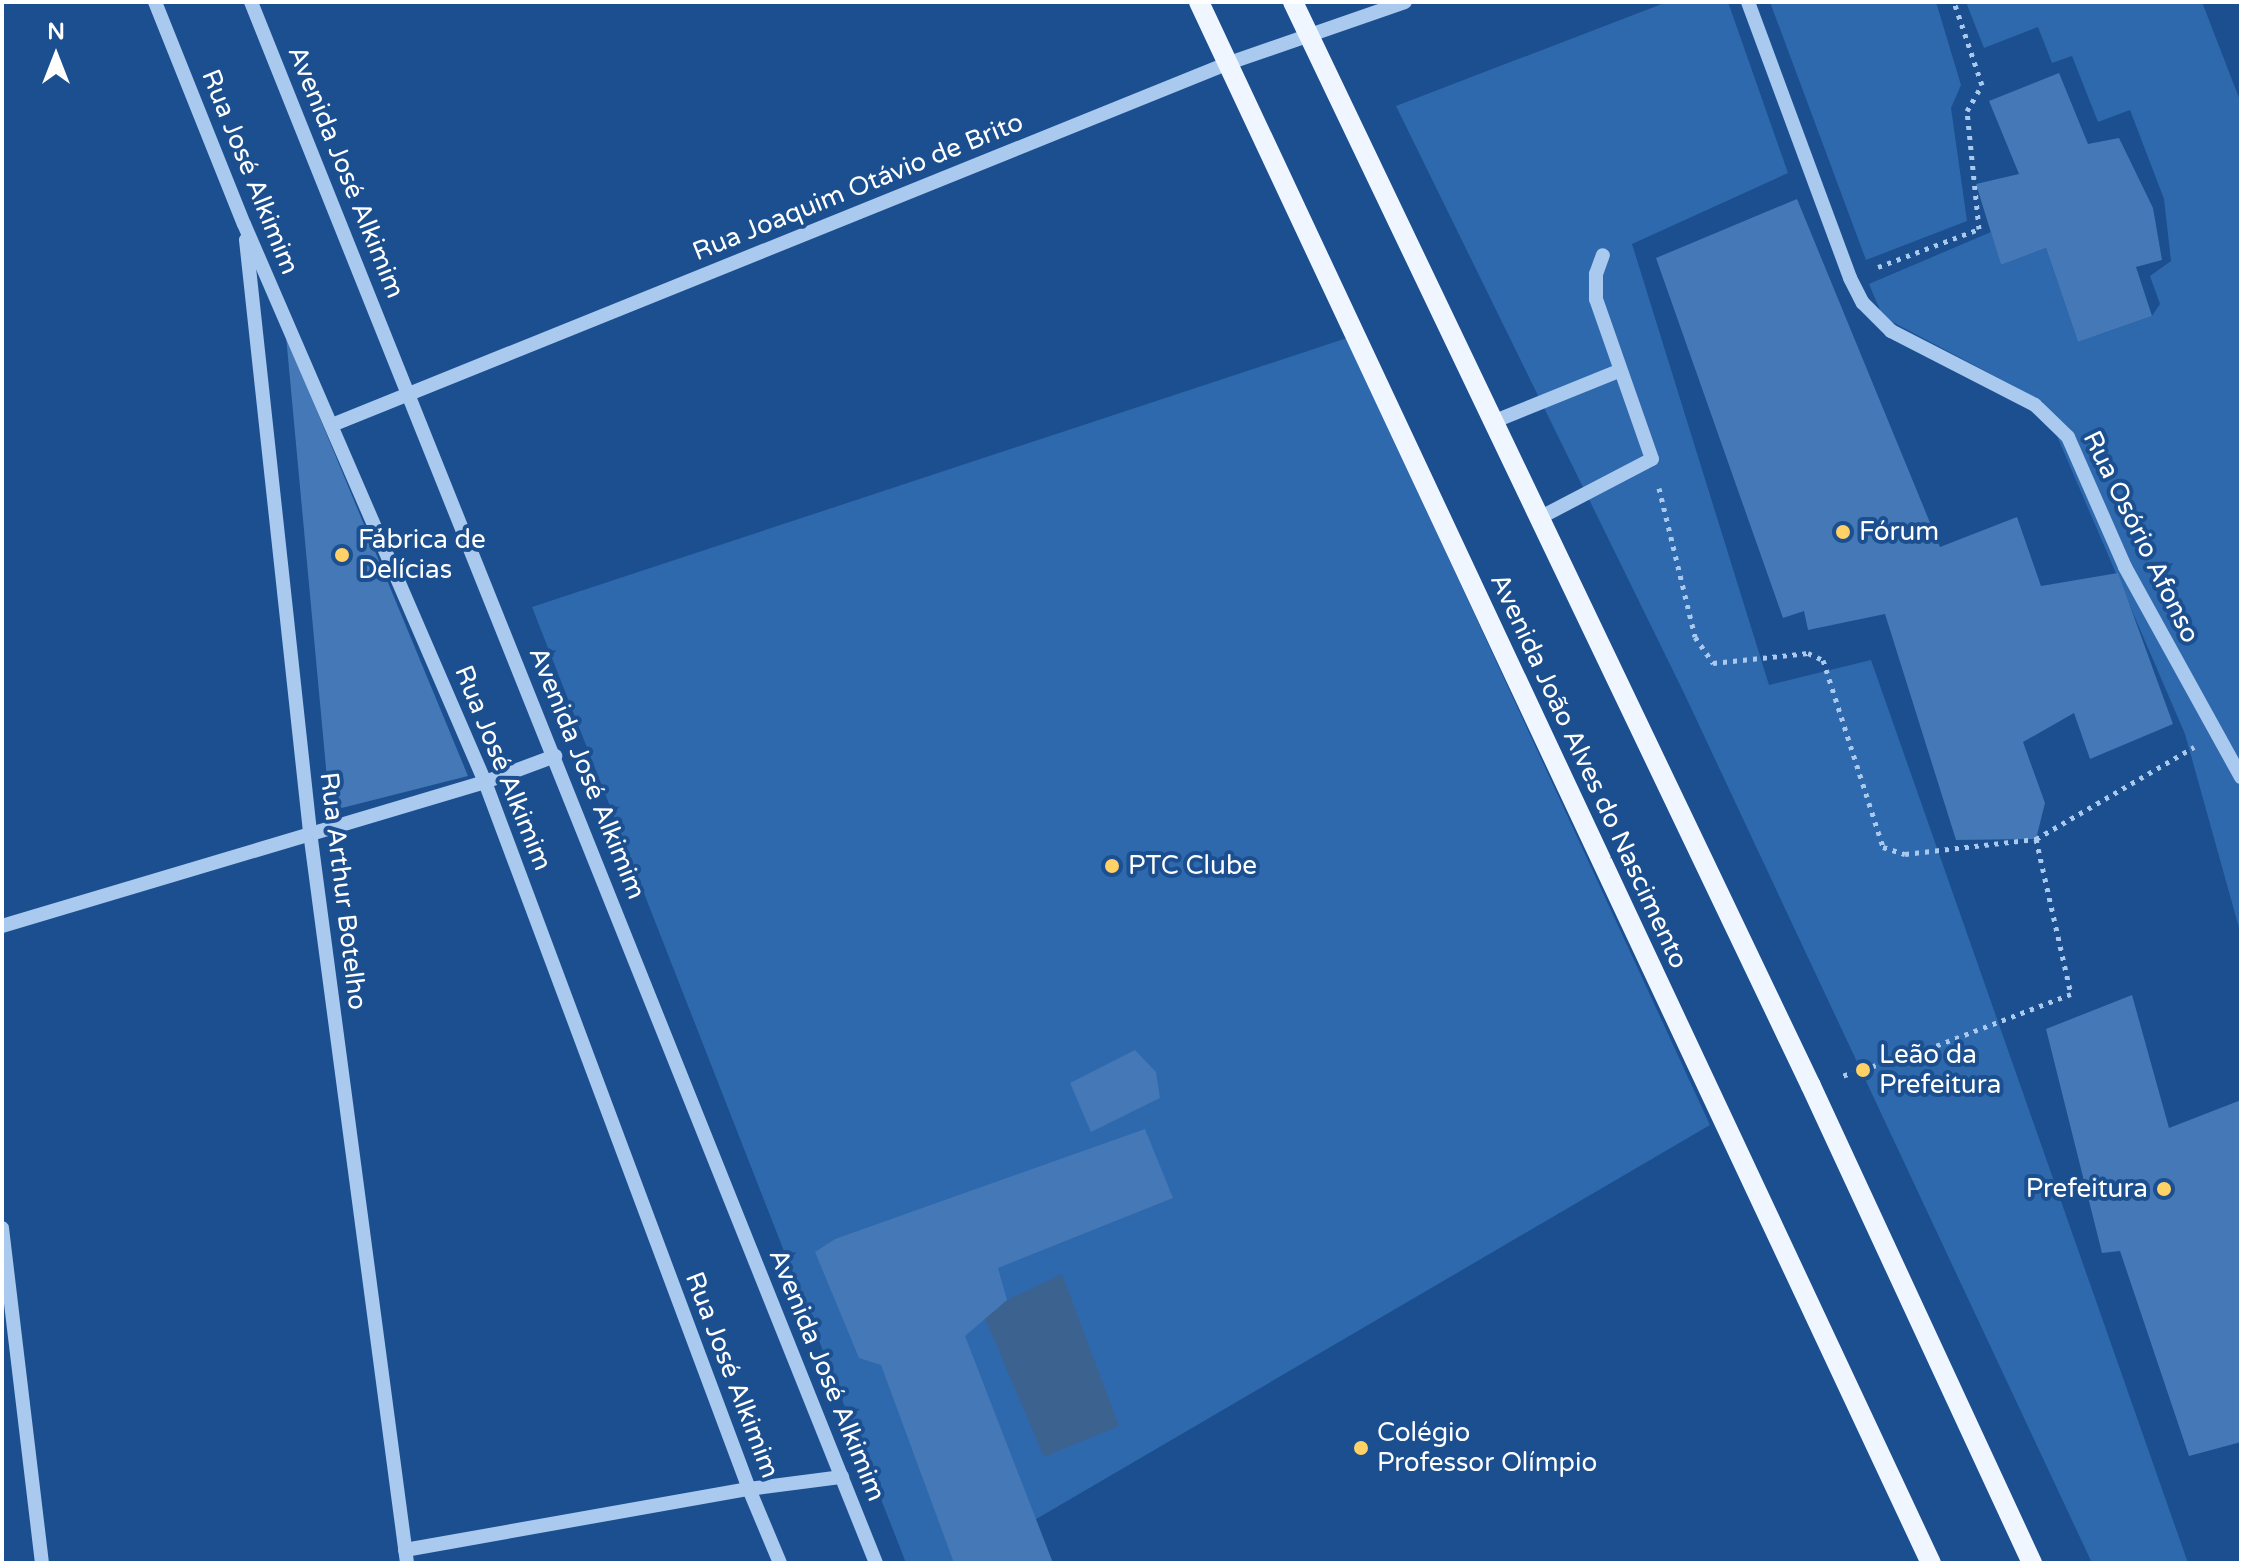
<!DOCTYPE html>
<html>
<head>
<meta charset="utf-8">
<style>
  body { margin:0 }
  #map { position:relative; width:2243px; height:1565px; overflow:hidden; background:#1b4f8f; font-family:"Varela Round",sans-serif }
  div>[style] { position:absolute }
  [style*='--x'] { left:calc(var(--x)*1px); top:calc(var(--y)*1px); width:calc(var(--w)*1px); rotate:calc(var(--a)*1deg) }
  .green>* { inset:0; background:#2e69ad }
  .water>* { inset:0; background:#3c6290 }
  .building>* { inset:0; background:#4478b7 }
  .path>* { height:5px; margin-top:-2.5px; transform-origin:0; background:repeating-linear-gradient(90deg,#a9c9ee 0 4px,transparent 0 10px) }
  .minor>* { height:14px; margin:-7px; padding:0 7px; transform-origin:7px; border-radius:7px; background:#a9c9ee }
  .major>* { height:20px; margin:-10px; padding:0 10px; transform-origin:10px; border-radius:10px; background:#f0f6ff }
  .dots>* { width:22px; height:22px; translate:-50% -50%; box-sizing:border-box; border:4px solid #1b4f8f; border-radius:50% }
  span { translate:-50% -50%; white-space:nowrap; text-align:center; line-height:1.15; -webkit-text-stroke:8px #1b4f8f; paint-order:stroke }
  .street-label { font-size:26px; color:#fff }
  .poi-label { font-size:26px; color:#fff }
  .left { translate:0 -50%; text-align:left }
  .right { translate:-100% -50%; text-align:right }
  .frame { position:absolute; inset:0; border:4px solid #fff; pointer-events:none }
  .north { position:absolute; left:16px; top:16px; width:80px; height:80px; -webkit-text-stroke:6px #1b4f8f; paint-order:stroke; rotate:0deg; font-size:22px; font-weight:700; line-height:32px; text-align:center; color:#fff }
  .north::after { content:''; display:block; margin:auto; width:28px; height:36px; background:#fff; clip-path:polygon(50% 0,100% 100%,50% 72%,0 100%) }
</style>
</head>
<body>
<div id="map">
  <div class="green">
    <div style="clip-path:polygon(1667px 2px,1728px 2px,1788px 173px,1632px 244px,1769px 685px,1871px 660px,2188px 1563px,2092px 1563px,1684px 693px,1396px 106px)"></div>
    <div style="clip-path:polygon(1770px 2px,1936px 2px,1961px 85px,1951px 108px,1967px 221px,1866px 260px)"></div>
    <div style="clip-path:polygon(1966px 2px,2202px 2px,2241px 103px,2241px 935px,2185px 734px,2042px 401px,1883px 317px,1869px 284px,1991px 232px,2001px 265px,2046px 248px,2078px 342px,2152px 316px,2160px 304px,2150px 276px,2171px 261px,2164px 199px,2130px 110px,2098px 122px,2072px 56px,2052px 63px,2038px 27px,1984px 48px)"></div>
    <div style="clip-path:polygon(1347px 338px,1710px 1125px,961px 1563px,906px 1563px,532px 607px)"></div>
  </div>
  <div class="water">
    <div style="clip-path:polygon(1062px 1274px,1119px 1426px,1044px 1457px,985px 1318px,1007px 1300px)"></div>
  </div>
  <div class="building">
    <div style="clip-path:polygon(2059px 73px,2088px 144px,2119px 138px,2153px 208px,2162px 260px,2136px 267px,2152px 316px,2078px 342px,2046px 248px,2001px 265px,1976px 184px,2019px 174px,1989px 101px)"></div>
    <div style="clip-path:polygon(1797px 199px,1940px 547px,2017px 517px,2041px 586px,2118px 573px,2173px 724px,2090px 759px,2074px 713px,2023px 742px,2045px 803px,2036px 839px,1956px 840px,1885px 614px,1808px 630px,1804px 611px,1783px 618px,1656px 258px)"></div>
    <div style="clip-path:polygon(286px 336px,468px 776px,330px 811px)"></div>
    <div style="clip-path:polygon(2132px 995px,2169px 1128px,2241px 1100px,2241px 1442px,2189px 1456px,2120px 1251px,2102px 1253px,2046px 1029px)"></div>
    <div style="clip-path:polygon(1135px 1050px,1156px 1072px,1160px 1098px,1091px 1132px,1070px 1083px)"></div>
    <div style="clip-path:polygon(1145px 1129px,1173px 1198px,998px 1268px,1007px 1300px,965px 1336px,1053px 1563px,954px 1563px,881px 1365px,859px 1358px,815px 1252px,835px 1239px)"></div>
  </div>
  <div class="path">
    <div style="--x:1878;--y:267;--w:108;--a:-20.6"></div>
    <div style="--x:1979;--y:229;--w:119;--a:-95.8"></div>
    <div style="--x:1967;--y:111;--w:30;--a:-60"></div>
    <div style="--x:1982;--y:85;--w:88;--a:-108.6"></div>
    <div style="--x:1659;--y:488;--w:153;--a:76.4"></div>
    <div style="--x:1695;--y:637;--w:32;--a:55"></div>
    <div style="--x:1713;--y:663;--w:96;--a:-6"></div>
    <div style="--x:1808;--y:653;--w:17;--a:25"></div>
    <div style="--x:1823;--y:660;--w:196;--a:72.2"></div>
    <div style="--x:1883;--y:847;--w:23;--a:18"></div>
    <div style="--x:1905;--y:854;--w:132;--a:-6.5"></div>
    <div style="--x:2036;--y:839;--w:159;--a:77.3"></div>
    <div style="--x:2071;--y:994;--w:148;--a:159"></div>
    <div style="--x:1933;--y:1047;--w:96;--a:162.3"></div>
    <div style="--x:2036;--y:839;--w:183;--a:-30.2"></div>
  </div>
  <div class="minor">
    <div style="--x:155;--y:2;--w:239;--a:68.2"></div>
    <div style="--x:244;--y:224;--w:608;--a:66.64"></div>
    <div style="--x:485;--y:782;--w:755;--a:69.52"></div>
    <div style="--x:749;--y:1489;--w:80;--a:67.3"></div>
    <div style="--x:251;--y:2;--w:1681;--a:68.18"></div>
    <div style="--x:1748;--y:2;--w:294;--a:69.7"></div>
    <div style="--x:1850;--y:278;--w:28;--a:63"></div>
    <div style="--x:1863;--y:303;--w:40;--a:45"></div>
    <div style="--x:1891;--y:331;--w:162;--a:27.2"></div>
    <div style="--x:2035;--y:405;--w:46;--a:44.1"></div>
    <div style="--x:2068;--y:437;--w:142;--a:66.3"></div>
    <div style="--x:2125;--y:567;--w:240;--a:61.1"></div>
    <div style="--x:246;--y:240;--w:595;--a:83.83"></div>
    <div style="--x:310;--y:832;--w:737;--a:82.44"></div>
    <div style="--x:1495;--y:421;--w:134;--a:-22"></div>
    <div style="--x:332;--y:425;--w:967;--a:-21.98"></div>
    <div style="--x:1229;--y:63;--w:186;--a:-19.1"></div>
    <div style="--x:1541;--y:517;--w:125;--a:-27.6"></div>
    <div style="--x:1652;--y:459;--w:170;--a:-109.3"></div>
    <div style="--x:1596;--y:299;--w:25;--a:-90"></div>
    <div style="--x:1596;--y:274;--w:20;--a:-70"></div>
    <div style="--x:2;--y:926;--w:504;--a:-16.6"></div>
    <div style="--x:485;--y:782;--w:75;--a:-20.4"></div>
    <div style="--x:2;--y:1228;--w:337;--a:83.2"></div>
    <div style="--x:405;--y:1550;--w:349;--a:-10.1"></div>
    <div style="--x:749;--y:1489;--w:94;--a:-7.4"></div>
  </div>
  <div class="major">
    <div style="--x:1199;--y:2;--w:1724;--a:64.88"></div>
    <div style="--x:1293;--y:2;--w:1201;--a:64.46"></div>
    <div style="--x:1811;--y:1086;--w:526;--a:65.14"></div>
  </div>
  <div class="dots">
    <div style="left:1843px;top:532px;background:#ffd166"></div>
    <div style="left:342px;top:555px;background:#ffd166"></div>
    <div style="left:1112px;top:866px;background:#ffd166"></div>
    <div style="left:1863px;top:1070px;background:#ffd166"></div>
    <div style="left:2164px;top:1189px;background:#ffd166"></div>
    <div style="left:1361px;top:1448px;background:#ffd166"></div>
  </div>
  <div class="street-label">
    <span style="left:250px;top:172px;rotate:68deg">Rua José Alkimim</span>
    <span style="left:346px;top:172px;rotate:68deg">Avenida José Alkimim</span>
    <span style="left:858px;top:187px;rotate:-22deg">Rua Joaquim Otávio de Brito</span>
    <span style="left:2141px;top:537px;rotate:64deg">Rua Osório Afonso</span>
    <span style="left:503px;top:768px;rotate:68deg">Rua José Alkimim</span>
    <span style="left:1589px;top:771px;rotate:65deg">Avenida João Alves do Nascimento</span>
    <span style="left:587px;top:773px;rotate:68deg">Avenida José Alkimim</span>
    <span style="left:343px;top:891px;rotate:83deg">Rua Arthur Botelho</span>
    <span style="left:732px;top:1375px;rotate:69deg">Rua José Alkimim</span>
    <span style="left:827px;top:1375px;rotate:68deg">Avenida José Alkimim</span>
  </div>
  <div class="poi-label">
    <span class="left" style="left:1859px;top:532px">Fórum</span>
    <span class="left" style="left:358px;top:555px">Fábrica de<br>Delícias</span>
    <span class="left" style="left:1128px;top:866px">PTC Clube</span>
    <span class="left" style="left:1879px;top:1070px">Leão da<br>Prefeitura</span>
    <span class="right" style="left:2148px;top:1189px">Prefeitura</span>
    <span class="left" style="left:1377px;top:1448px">Colégio<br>Professor Olímpio</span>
  </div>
  <div class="frame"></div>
  <div class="north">N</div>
</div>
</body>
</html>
